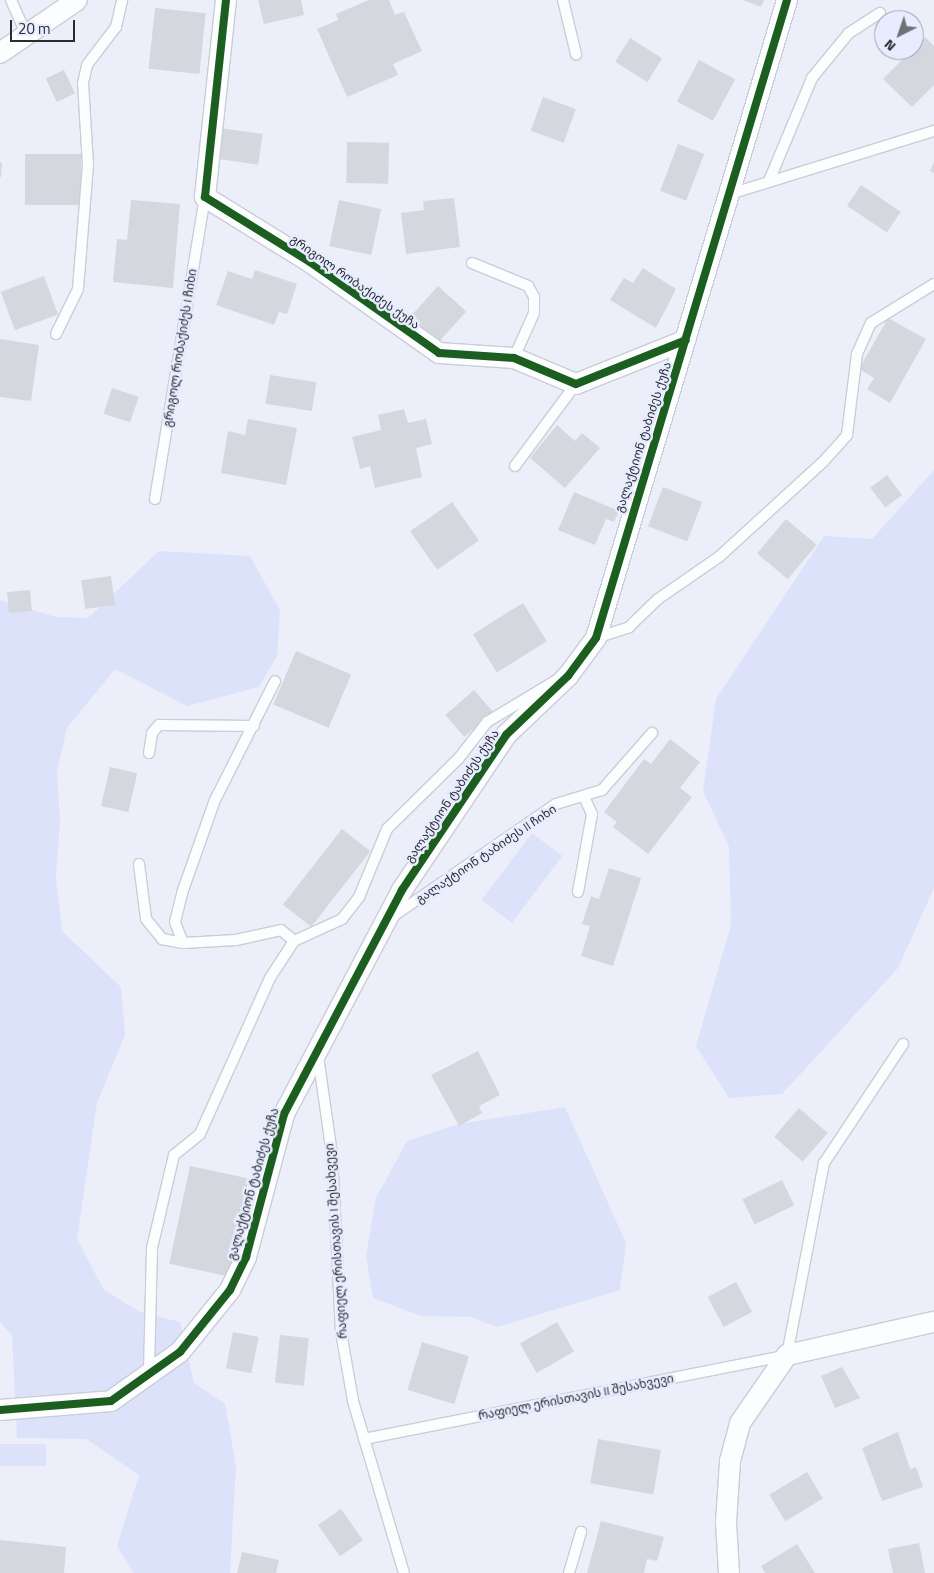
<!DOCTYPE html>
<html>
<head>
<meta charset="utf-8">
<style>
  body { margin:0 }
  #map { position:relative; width:934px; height:1573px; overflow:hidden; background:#eceff9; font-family:"Titillium Web","Noto Sans Georgian",sans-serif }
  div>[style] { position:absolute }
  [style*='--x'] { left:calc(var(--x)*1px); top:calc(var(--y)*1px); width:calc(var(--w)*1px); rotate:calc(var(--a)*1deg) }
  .green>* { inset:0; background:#dce2fa; transform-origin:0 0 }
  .building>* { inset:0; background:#d5d7df; transform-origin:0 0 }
  .roads { filter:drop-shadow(1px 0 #cbcdd5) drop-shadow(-1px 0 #cbcdd5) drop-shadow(0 1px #cbcdd5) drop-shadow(0 -1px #cbcdd5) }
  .service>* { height:10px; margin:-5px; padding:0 5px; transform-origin:5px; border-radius:5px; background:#fcfdfe }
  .minor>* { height:20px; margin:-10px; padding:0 10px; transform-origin:10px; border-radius:10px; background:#fcfdfe }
  .cycleway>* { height:8px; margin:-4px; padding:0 4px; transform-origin:4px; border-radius:4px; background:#1b5e20 }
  span { translate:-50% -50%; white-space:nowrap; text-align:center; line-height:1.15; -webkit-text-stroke:5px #e7ecfe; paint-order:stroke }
  .street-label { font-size:12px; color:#2a2c33 }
  .north { position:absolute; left:874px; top:10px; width:50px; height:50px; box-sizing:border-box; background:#e7ecfe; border:1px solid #9b9fad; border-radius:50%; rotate:221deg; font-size:14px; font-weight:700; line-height:20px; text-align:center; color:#2a2c33 }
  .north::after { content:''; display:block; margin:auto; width:18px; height:22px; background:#6e7078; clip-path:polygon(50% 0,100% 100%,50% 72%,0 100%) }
  .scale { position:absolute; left:10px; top:20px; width:65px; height:22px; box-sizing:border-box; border:2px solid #2a2c33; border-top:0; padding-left:6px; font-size:15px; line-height:18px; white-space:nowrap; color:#2a2c33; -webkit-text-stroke:4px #e7ecfe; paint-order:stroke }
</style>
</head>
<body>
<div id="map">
  <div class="green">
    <div style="clip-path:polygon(934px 470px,934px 888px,898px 968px,782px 1094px,729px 1098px,696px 1046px,731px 925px,729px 847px,703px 791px,716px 699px,824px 536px,872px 539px)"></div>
    <div style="clip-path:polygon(159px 551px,250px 556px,280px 610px,277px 656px,259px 687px,187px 706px,115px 669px,67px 728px,57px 771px,60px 820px,56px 878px,62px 931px,121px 987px,125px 1035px,97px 1103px,77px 1239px,104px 1290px,140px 1312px,180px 1322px,194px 1383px,225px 1404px,236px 1466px,230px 1573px,134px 1573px,117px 1546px,139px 1475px,86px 1439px,17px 1438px,12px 1335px,0 1322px,0 600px,56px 617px,88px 618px)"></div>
    <div style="left:532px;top:833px;width:38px;height:84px;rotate:37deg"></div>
    <div style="clip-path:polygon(565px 1107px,626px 1243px,620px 1290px,497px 1327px,471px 1317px,421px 1316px,373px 1298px,366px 1256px,376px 1198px,407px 1141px,459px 1124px)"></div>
    <div style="left:46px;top:1444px;width:22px;height:46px;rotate:90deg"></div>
  </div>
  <div class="building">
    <div style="clip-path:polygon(258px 0,301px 0,304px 15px,264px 24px)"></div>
    <div style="clip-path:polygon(369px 0,389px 0,395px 15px,404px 12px,422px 51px,393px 64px,398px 75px,347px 97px,317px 29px,338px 20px,336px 14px)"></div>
    <div style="clip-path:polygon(743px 0,764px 0,761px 7px)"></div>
    <div style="left:155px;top:8px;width:51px;height:61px;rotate:6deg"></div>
    <div style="clip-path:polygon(925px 37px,934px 46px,934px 85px,912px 107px,883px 79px)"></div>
    <div style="left:630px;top:38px;width:38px;height:28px;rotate:32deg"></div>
    <div style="left:699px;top:60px;width:41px;height:47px;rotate:28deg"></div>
    <div style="left:64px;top:70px;width:26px;height:20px;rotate:65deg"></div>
    <div style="left:543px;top:97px;width:35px;height:36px;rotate:20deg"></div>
    <div style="left:220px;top:128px;width:43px;height:31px;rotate:8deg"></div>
    <div style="left:347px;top:142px;width:42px;height:41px;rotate:1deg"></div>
    <div style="left:678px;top:144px;width:28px;height:50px;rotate:21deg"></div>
    <div style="left:81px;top:154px;width:51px;height:56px;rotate:90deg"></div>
    <div style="clip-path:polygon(0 162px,2px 163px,1px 177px,0 177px)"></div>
    <div style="clip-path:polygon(934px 162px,934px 173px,930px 171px)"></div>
    <div style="left:861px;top:185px;width:48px;height:25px;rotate:34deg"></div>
    <div style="clip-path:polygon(454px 198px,460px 247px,406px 254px,401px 213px,424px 210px,423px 201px)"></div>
    <div style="clip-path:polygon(131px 200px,180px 204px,173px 288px,113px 282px,117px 239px,127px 240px)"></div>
    <div style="left:339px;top:200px;width:43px;height:47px;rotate:12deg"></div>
    <div style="clip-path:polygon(643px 268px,676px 289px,656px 328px,610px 300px,624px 278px,633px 283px)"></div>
    <div style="clip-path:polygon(255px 270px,297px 284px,287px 314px,279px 312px,274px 325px,216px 305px,228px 271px,252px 279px)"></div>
    <div style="left:44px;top:276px;width:41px;height:46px;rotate:70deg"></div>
    <div style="left:438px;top:286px;width:38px;height:45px;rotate:42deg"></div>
    <div style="clip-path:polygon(888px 318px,926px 339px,890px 403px,867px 389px,874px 378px,859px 369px)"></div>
    <div style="clip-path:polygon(0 339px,39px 345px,31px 401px,0 397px)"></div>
    <div style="left:270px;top:375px;width:47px;height:29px;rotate:9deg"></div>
    <div style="left:112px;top:388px;width:28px;height:27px;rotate:18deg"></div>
    <div style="clip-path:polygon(404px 409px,408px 423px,426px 419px,432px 444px,416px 448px,422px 477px,375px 488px,370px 466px,360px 469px,352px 437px,381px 430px,378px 415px)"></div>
    <div style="clip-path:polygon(248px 419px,297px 428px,286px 485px,221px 473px,228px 431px,245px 435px)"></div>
    <div style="clip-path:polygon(557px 425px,575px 441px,582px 433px,600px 448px,565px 488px,530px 458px)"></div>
    <div style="left:887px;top:475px;width:25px;height:21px;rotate:53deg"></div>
    <div style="left:663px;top:487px;width:42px;height:42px;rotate:21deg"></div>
    <div style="clip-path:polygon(574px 492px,619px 511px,614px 522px,606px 519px,595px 545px,558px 530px)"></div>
    <div style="left:452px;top:502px;width:47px;height:51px;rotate:55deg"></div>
    <div style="left:786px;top:519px;width:40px;height:45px;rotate:40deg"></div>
    <div style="left:111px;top:576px;width:29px;height:30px;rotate:82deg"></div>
    <div style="left:30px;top:590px;width:21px;height:23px;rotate:85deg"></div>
    <div style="left:523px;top:603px;width:45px;height:59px;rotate:58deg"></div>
    <div style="left:296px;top:651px;width:60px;height:58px;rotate:23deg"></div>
    <div style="left:474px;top:690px;width:29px;height:38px;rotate:49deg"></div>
    <div style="clip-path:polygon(670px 739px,700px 762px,680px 788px,692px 797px,648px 854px,613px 827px,617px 822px,604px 812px,644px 759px,651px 764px)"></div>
    <div style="left:110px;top:767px;width:28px;height:40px;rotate:13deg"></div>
    <div style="left:342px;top:829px;width:36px;height:96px;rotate:38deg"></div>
    <div style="clip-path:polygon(609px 868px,641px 878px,613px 966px,581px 956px,590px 926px,582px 924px,591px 896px,599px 899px)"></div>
    <div style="clip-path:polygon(478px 1051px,500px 1095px,479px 1106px,482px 1113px,459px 1126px,431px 1075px)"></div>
    <div style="left:799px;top:1108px;width:38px;height:38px;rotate:41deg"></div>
    <div style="left:190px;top:1166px;width:60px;height:100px;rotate:12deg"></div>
    <div style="left:782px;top:1180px;width:28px;height:44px;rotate:64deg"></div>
    <div style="left:736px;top:1282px;width:34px;height:32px;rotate:62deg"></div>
    <div style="left:557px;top:1322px;width:34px;height:43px;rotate:60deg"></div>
    <div style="left:233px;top:1332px;width:26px;height:37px;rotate:11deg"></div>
    <div style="left:280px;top:1335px;width:29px;height:48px;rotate:6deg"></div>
    <div style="left:422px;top:1342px;width:49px;height:50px;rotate:17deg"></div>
    <div style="clip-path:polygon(842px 1367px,860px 1398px,835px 1408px,821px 1376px)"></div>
    <div style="clip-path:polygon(898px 1432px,910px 1469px,916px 1467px,923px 1487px,882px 1501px,862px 1448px)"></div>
    <div style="left:598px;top:1439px;width:64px;height:45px;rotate:10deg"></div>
    <div style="left:807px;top:1472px;width:31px;height:44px;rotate:59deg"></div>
    <div style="left:341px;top:1509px;width:38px;height:28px;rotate:55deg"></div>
    <div style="clip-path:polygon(601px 1521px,664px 1537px,657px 1561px,647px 1559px,644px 1573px,587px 1573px)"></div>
    <div style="clip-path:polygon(0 1540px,66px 1547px,64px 1573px,0 1573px)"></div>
    <div style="clip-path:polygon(919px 1543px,925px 1573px,893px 1573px,888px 1549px)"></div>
    <div style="clip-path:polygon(797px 1544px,815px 1573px,765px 1573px,761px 1566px)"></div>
    <div style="clip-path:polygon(242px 1552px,279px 1560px,276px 1573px,237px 1573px)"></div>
  </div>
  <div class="roads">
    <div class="service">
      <div style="--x:11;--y:0;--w:37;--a:66"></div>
      <div style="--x:563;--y:0;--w:56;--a:76.5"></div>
      <div style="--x:769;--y:181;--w:112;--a:-67.3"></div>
      <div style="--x:812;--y:78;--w:58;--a:-50.6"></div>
      <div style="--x:849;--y:33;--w:37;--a:-33"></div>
      <div style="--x:730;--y:194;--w:214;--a:-17.2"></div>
      <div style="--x:472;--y:263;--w:61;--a:22.3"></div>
      <div style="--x:528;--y:286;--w:13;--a:61"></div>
      <div style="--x:534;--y:297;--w:16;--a:90"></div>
      <div style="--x:534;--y:313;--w:49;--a:114"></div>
      <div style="--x:56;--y:334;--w:50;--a:-63.9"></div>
      <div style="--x:78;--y:289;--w:124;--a:-85.4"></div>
      <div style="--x:88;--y:165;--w:82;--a:-93.5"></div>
      <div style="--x:83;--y:83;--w:18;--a:-77"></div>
      <div style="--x:87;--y:65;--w:48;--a:-52.7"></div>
      <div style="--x:116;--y:27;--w:28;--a:-77"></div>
      <div style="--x:515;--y:466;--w:102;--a:-53.4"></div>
      <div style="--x:155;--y:499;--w:306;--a:-80.6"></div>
      <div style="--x:596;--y:638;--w:35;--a:-18"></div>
      <div style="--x:629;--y:627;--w:40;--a:-44"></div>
      <div style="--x:658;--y:599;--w:75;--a:-34.7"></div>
      <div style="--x:720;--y:556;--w:139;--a:-42.4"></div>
      <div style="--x:823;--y:462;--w:36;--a:-48"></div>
      <div style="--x:847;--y:435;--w:82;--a:-83"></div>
      <div style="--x:857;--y:354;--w:34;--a:-66"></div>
      <div style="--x:871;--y:323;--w:74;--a:-31.8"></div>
      <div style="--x:149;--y:753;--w:20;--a:-81"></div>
      <div style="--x:152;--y:733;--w:11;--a:-49"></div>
      <div style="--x:159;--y:725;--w:95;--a:0.6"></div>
      <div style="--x:139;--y:864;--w:55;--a:82.7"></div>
      <div style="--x:146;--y:919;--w:26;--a:51"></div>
      <div style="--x:162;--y:939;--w:21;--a:11"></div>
      <div style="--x:183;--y:943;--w:53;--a:-3.2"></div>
      <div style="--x:236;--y:940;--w:46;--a:-12.5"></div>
      <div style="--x:281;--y:930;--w:17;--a:40"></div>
      <div style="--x:294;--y:941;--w:44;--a:123"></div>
      <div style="--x:270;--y:978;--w:171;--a:114.2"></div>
      <div style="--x:200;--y:1134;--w:33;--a:141"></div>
      <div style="--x:174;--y:1155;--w:96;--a:103.3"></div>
      <div style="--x:152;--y:1248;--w:126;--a:91.4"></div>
      <div style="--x:578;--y:892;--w:79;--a:-79.8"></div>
      <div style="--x:592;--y:814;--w:19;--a:-115"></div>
      <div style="--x:392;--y:917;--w:199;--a:-34.6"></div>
      <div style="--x:556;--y:804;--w:48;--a:-16.9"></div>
      <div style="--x:602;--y:790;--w:76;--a:-48.7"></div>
      <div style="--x:294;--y:941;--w:53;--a:-24.6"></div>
      <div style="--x:342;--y:919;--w:28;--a:-52"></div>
      <div style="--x:359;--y:897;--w:74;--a:-67.6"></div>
      <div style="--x:387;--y:829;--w:101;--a:-44.6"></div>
      <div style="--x:459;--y:758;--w:46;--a:-52.1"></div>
      <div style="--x:487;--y:722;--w:79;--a:-31.1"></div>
      <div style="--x:183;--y:943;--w:22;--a:-111"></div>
      <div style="--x:175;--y:922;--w:30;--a:-76"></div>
      <div style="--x:182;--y:893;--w:99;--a:-70.5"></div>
      <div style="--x:215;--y:800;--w:133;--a:-63.2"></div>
      <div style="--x:318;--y:1056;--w:99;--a:81.9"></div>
      <div style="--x:332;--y:1154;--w:178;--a:87.1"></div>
      <div style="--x:341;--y:1332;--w:70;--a:80.1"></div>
      <div style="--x:353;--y:1401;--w:179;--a:73.5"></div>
      <div style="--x:364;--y:1439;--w:431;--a:-11.2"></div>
      <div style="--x:787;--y:1355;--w:196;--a:-79.1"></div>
      <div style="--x:824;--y:1163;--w:143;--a:-56.4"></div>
      <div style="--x:569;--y:1573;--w:43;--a:-73.7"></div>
    </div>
    <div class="minor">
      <div style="--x:226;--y:0;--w:198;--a:96.1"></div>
      <div style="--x:205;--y:197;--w:123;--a:31.8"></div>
      <div style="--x:310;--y:262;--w:158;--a:35.2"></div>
      <div style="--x:439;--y:353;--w:75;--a:3.8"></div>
      <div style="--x:514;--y:358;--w:67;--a:22.8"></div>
      <div style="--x:576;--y:384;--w:118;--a:-21.8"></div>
      <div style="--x:0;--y:53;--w:93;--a:-34.5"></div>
      <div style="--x:0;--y:1410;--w:111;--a:-4.6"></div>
      <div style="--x:111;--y:1401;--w:85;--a:-35.4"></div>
      <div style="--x:180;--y:1352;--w:80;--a:-51.1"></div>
      <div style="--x:230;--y:1290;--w:37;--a:-64"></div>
      <div style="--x:246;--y:1257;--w:148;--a:-75.1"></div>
      <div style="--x:284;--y:1114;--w:253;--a:-62.2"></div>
      <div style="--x:402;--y:890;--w:187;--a:-56.1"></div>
      <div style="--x:506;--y:735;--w:86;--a:-43.6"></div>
      <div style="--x:568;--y:676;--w:47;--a:-53.6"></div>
      <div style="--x:596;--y:638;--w:666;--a:-73.33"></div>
      <div style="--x:729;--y:1573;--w:51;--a:-93.4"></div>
      <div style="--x:726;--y:1522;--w:61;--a:-86.2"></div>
      <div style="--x:730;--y:1461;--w:39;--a:-75"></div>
      <div style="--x:740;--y:1423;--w:83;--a:-55.3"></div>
      <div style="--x:787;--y:1355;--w:151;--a:-12.7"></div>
    </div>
  </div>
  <div class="cycleway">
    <div style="--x:226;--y:0;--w:198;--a:96.1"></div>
    <div style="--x:205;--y:197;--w:123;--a:31.8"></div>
    <div style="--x:310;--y:262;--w:158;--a:35.2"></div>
    <div style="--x:439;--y:353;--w:75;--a:3.8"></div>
    <div style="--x:514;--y:358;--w:67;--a:22.8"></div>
    <div style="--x:576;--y:384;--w:118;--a:-21.8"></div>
    <div style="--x:0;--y:1410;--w:111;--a:-4.6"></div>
    <div style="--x:111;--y:1401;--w:85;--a:-35.4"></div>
    <div style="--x:180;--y:1352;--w:80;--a:-51.1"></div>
    <div style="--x:230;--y:1290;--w:37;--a:-64"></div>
    <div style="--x:246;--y:1257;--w:148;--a:-75.1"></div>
    <div style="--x:284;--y:1114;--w:253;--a:-62.2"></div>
    <div style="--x:402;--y:890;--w:187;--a:-56.1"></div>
    <div style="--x:506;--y:735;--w:86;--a:-43.6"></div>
    <div style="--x:568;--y:676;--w:47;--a:-53.6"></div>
    <div style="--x:596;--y:638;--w:666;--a:-73.33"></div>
  </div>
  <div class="street-label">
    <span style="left:355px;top:282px;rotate:35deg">გრიგოლ რობაქიძეს ქუჩა</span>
    <span style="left:180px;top:348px;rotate:-81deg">გრიგოლ რობაქიძეს I ჩიხი</span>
    <span style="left:643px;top:437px;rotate:-72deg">გალაქტიონ ტაბიძეს ქუჩა</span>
    <span style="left:452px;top:796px;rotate:-56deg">გალაქტიონ ტაბიძეს ქუჩა</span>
    <span style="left:486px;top:854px;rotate:-34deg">გალაქტიონ ტაბიძეს II ჩიხი</span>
    <span style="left:253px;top:1184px;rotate:-74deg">გალაქტიონ ტაბიძეს ქუჩა</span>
    <span style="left:336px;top:1241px;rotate:-94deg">რაფიელ ერისთავის I შესახვევი</span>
    <span style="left:576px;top:1397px;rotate:-11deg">რაფიელ ერისთავის II შესახვევი</span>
  </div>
  <div class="north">N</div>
  <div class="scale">20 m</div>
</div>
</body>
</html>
